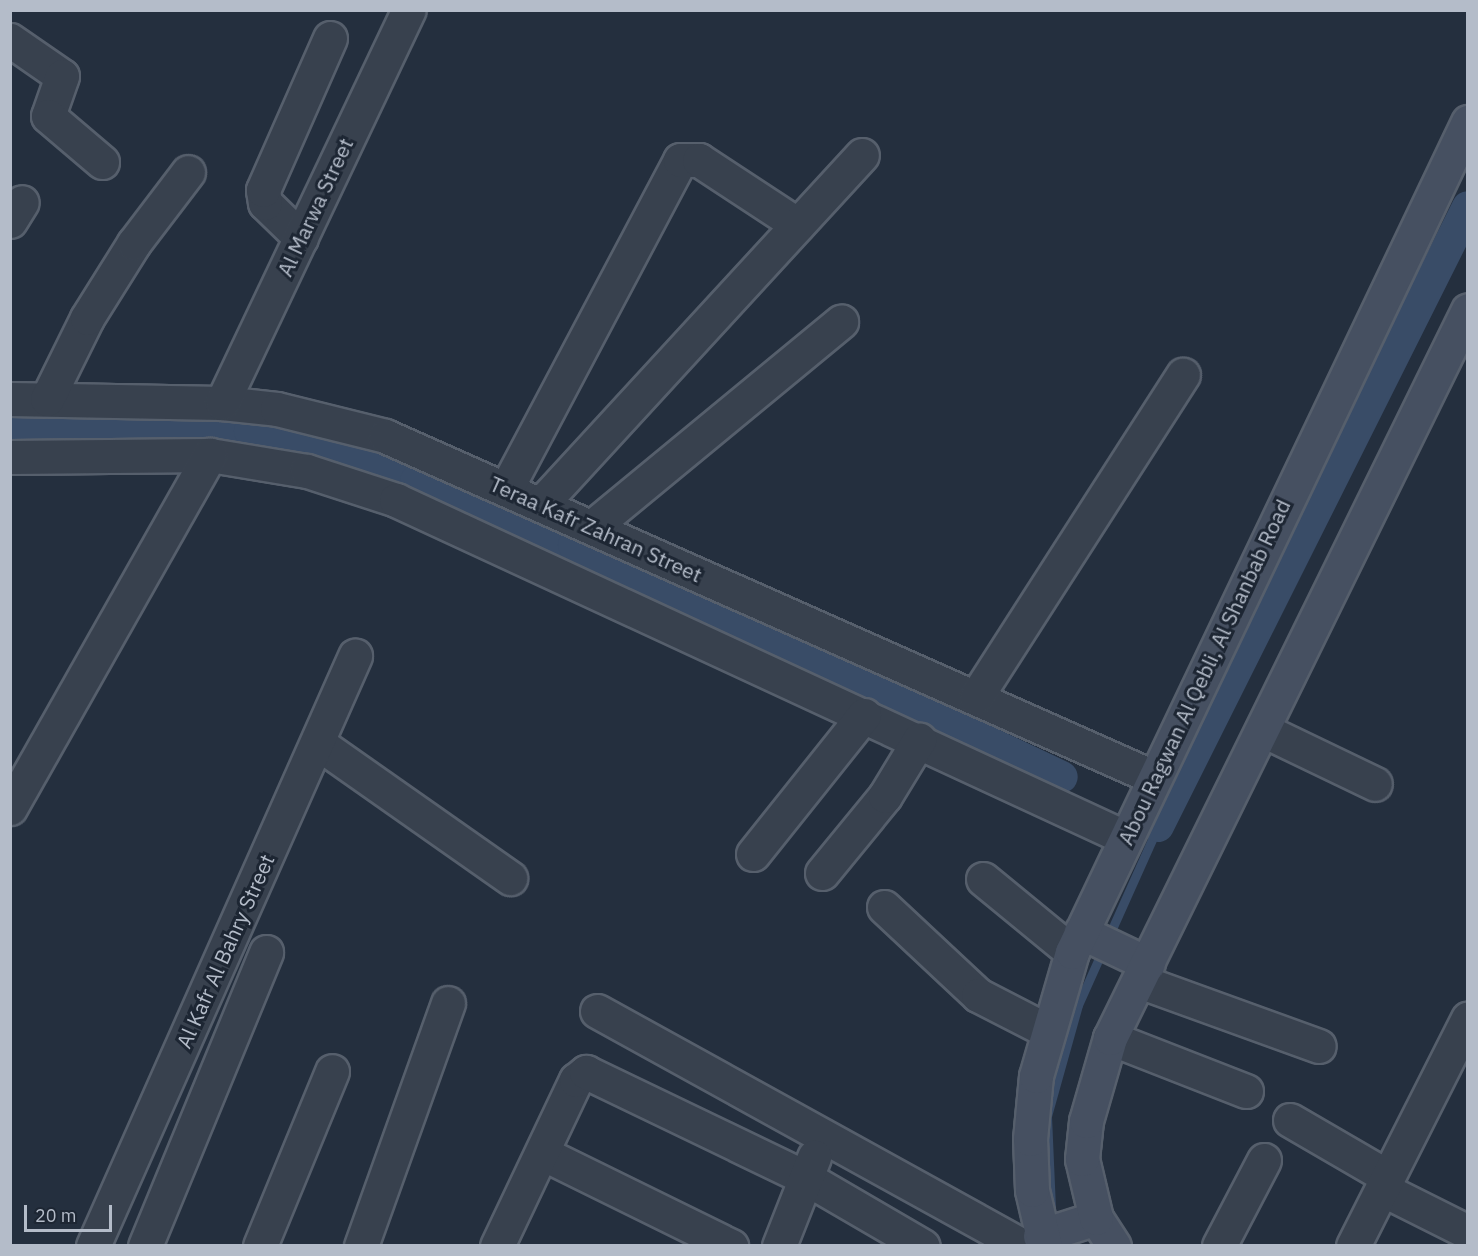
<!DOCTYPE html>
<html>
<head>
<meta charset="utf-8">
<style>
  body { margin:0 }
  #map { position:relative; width:1478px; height:1256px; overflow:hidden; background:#242f3e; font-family:"IBM Plex Sans",sans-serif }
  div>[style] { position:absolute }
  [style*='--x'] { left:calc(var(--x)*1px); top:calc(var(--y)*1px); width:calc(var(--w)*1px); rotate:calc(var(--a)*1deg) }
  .stream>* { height:9px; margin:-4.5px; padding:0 4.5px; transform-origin:4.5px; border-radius:4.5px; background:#394c67 }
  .canal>* { height:32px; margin:-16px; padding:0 16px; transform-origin:16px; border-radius:16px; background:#394c67 }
  .roads { filter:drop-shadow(2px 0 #565f6c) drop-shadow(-2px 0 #565f6c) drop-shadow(0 2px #565f6c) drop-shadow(0 -2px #565f6c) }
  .street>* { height:33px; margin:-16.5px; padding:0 16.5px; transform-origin:16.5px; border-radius:16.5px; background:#38414e }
  .secondary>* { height:33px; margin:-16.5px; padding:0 16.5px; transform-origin:16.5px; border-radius:16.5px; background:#465061 }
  span { translate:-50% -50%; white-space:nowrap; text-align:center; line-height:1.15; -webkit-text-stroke:6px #1d2633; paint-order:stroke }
  .street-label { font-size:21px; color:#b4bcc9 }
  .frame { position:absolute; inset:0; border:12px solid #b4bcc9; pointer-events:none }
  .scale { position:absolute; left:24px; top:1205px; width:88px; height:27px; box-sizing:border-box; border:3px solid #b4bcc9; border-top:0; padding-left:8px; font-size:18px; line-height:21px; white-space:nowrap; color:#b4bcc9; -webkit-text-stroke:4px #1d2633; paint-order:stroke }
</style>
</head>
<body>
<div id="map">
  <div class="stream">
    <div style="--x:1051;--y:1208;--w:92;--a:-92.5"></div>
    <div style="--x:1047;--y:1116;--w:115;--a:-74.4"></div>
    <div style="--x:1078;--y:1005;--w:196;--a:-65.9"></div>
  </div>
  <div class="canal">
    <div style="--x:10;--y:432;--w:240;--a:-0.2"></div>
    <div style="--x:250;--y:431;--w:173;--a:16.8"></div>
    <div style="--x:416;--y:481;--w:170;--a:22.1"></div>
    <div style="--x:574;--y:545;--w:540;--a:25.43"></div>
    <div style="--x:1158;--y:826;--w:692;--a:-63.4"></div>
  </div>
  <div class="roads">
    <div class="street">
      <div style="--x:10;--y:40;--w:63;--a:34.7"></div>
      <div style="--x:62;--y:76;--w:42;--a:109.3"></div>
      <div style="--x:48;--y:116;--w:71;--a:40.4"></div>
      <div style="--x:10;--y:221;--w:22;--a:-58"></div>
      <div style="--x:301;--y:238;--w:50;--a:-135.8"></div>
      <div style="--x:265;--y:203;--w:13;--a:-99"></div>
      <div style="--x:263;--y:190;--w:166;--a:-66.2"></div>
      <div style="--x:10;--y:399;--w:212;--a:1.1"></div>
      <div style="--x:222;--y:403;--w:55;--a:6.2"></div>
      <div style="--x:277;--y:409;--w:111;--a:14"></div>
      <div style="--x:385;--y:436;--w:840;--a:23.94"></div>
      <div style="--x:47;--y:399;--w:90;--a:-63.7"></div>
      <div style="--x:87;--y:318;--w:89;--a:-57.9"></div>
      <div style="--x:134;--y:243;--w:89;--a:-52.7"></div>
      <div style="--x:222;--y:403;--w:435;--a:-64.6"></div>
      <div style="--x:10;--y:457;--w:200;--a:-0.6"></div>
      <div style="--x:210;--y:455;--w:98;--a:9.4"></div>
      <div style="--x:307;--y:471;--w:94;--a:18"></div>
      <div style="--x:396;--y:500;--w:804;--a:24.84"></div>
      <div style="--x:506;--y:489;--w:372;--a:-62.1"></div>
      <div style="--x:680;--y:160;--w:19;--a:0"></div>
      <div style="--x:699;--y:160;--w:118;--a:33.3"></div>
      <div style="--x:541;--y:504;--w:474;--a:-47.4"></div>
      <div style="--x:592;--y:527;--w:323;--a:-39.5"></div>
      <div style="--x:976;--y:697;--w:383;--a:-57.3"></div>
      <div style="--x:1263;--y:730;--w:124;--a:25.7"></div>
      <div style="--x:318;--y:743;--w:235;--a:35.1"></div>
      <div style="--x:10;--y:808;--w:406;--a:-60.5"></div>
      <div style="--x:753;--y:854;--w:178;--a:-51.4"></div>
      <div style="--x:822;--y:873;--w:99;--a:-50.7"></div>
      <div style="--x:885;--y:796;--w:66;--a:-58.7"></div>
      <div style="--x:983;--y:879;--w:115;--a:39.4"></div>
      <div style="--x:884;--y:907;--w:129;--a:43.1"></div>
      <div style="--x:978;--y:995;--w:79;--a:27.2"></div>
      <div style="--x:1139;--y:981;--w:191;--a:19.9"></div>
      <div style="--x:597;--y:1011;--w:486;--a:28.9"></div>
      <div style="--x:1110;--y:1038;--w:146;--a:21.3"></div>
      <div style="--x:1290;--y:1120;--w:113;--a:30.2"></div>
      <div style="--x:542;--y:1153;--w:211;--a:26.2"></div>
      <div style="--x:1382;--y:1189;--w:96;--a:26.6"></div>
      <div style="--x:93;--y:1246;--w:646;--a:-66.06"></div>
      <div style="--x:145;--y:1246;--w:318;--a:-67.6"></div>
      <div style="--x:260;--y:1246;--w:189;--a:-67.6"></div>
      <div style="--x:361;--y:1246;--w:258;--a:-70.3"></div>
      <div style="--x:497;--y:1246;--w:184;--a:-64.6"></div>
      <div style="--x:576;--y:1080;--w:13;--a:-39"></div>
      <div style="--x:586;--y:1072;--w:244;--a:25.7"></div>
      <div style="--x:806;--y:1178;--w:135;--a:30.2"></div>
      <div style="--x:779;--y:1246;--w:96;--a:-68.5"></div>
      <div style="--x:1219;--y:1246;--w:97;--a:-62.4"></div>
      <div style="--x:1353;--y:1246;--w:255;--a:-63.2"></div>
    </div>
    <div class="secondary">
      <div style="--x:1081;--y:932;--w:74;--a:25.5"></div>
      <div style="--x:1040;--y:1236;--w:59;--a:-17.8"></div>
      <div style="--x:1045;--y:1246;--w:57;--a:-103.1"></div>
      <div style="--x:1032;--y:1190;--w:51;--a:-92.2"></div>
      <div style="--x:1030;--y:1139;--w:63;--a:-84.6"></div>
      <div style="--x:1036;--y:1076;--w:129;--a:-73.8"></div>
      <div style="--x:1072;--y:952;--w:920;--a:-64.49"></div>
      <div style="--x:1114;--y:1246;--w:33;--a:-123"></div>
      <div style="--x:1096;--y:1218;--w:61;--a:-103.3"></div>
      <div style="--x:1082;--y:1159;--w:38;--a:-84"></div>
      <div style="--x:1086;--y:1121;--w:86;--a:-73.9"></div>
      <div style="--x:1110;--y:1038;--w:811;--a:-63.81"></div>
    </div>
  </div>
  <div class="street-label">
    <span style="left:315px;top:207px;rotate:-65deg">Al Marwa Street</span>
    <span style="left:596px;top:529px;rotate:24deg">Teraa Kafr Zahran Street</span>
    <span style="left:1204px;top:672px;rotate:-65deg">Abou Ragwan Al Qebli, Al Shanbab Road</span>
    <span style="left:225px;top:951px;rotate:-66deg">Al Kafr Al Bahry Street</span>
  </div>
  <div class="frame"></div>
  <div class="scale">20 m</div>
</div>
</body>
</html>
